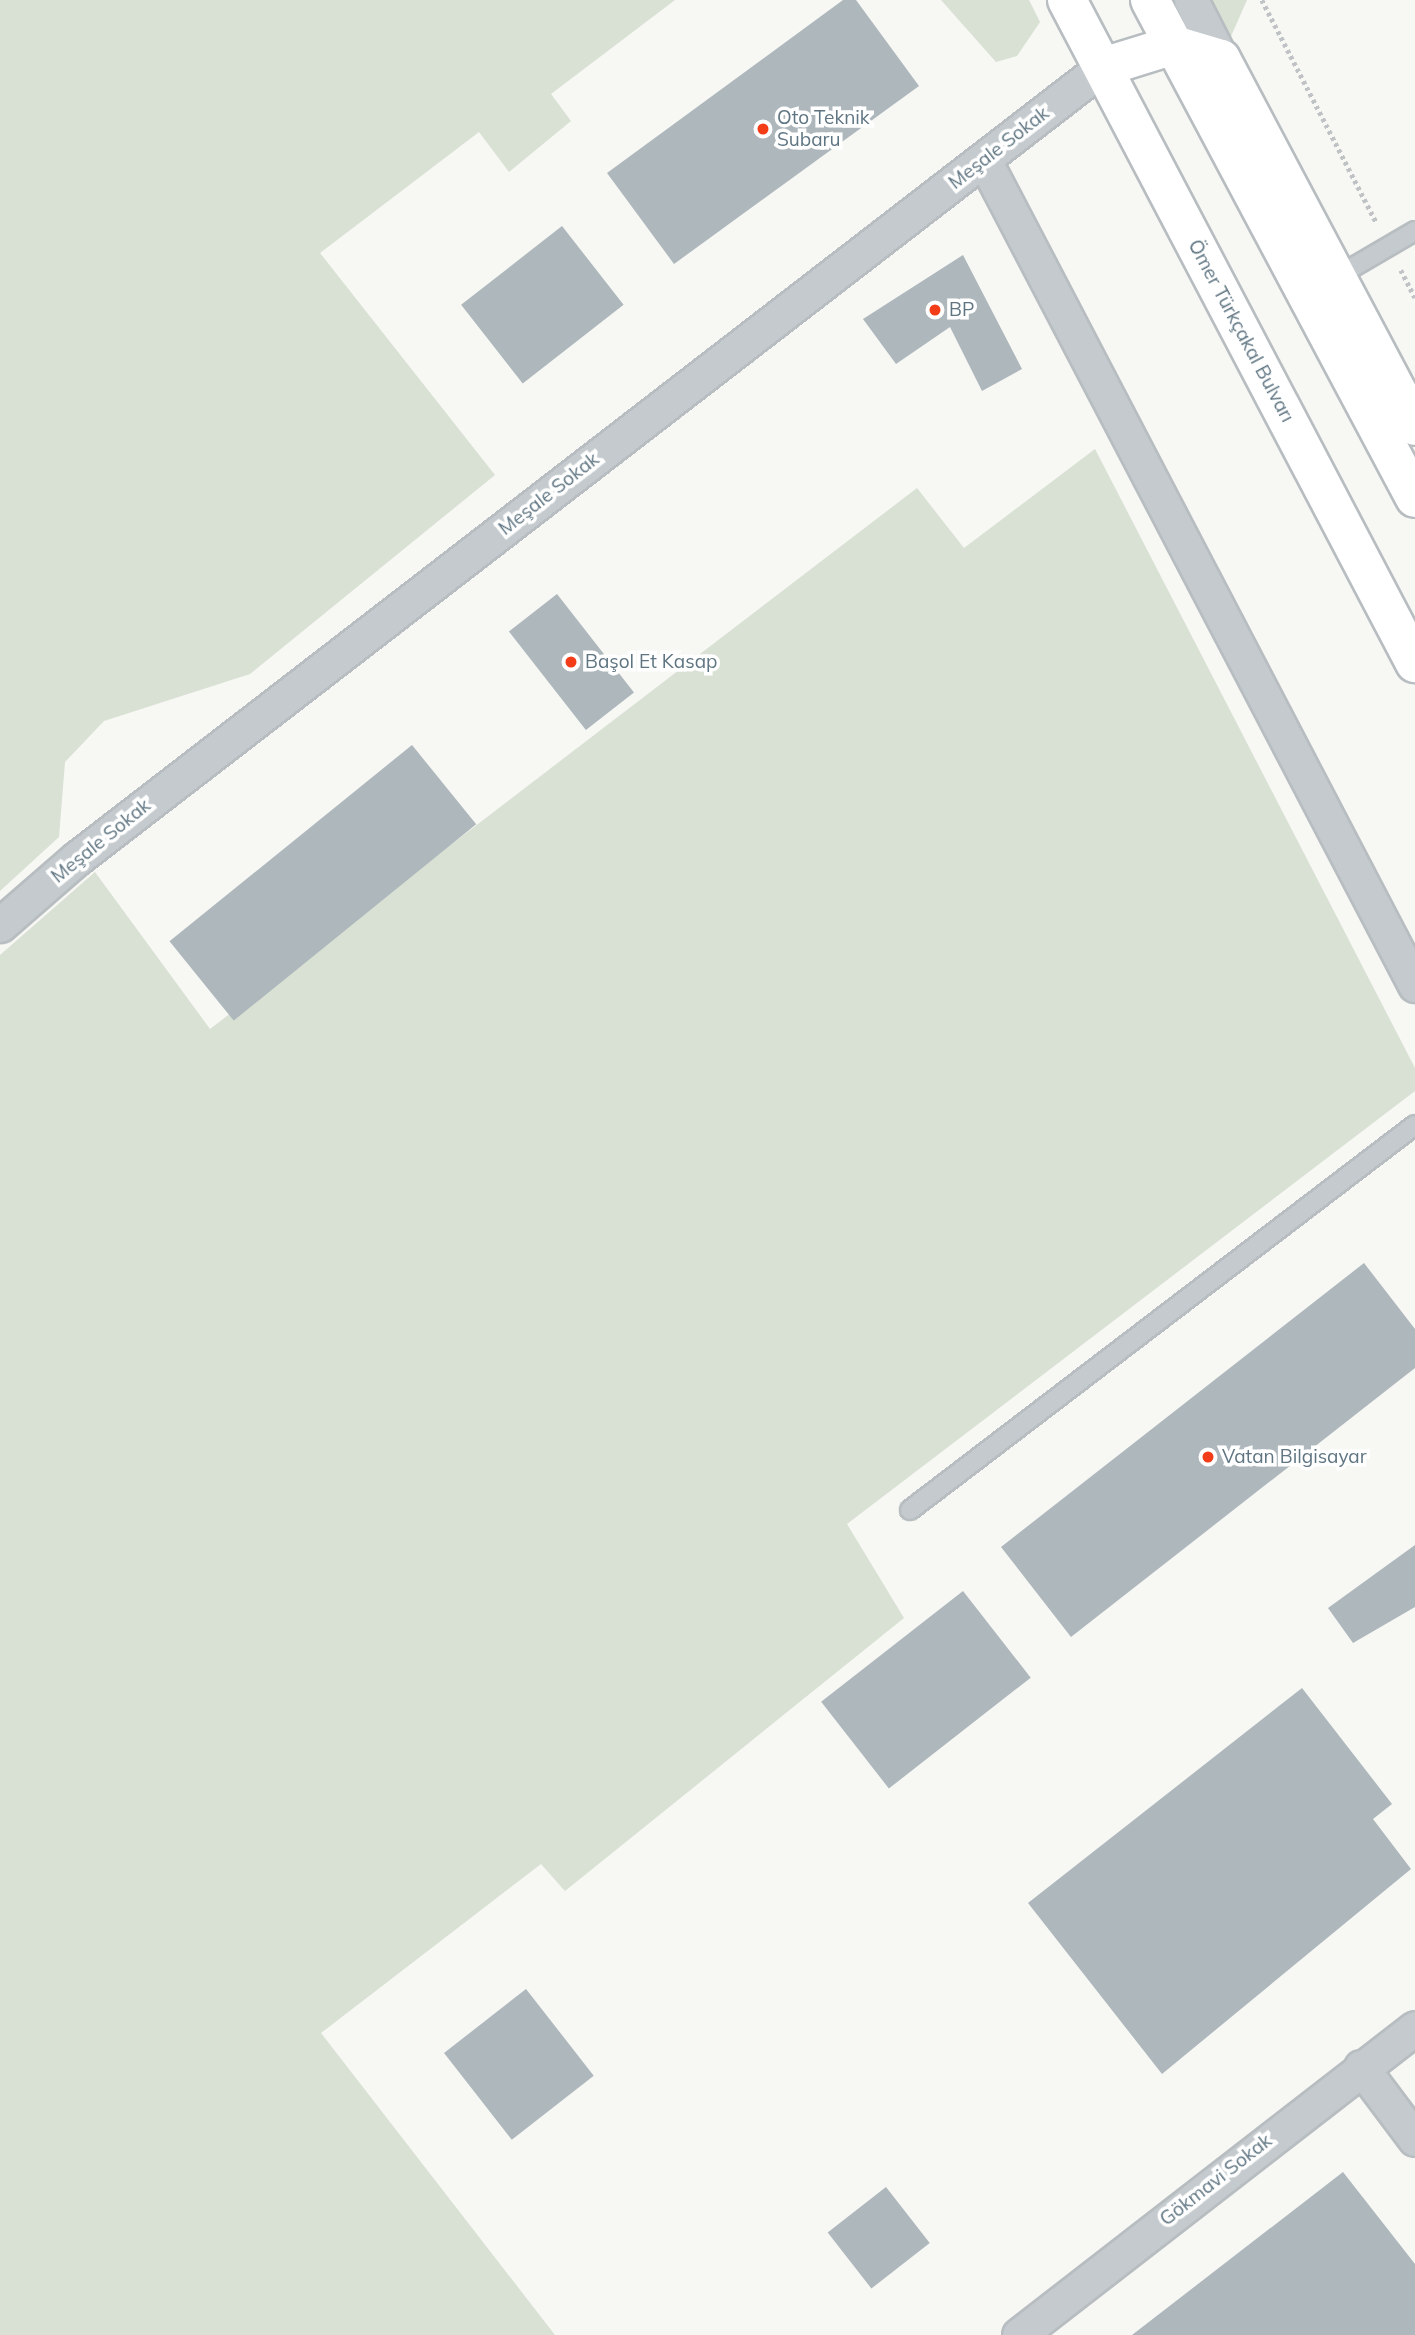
<!DOCTYPE html>
<html>
<head>
<meta charset="utf-8">
<style>
  body { margin:0 }
  #map { position:relative; width:1415px; height:2335px; overflow:hidden; background:#f7f7f4; font-family:Mulish,sans-serif }
  div>[style] { position:absolute }
  [style*='--x'] { left:calc(var(--x)*1px); top:calc(var(--y)*1px); width:calc(var(--w)*1px); rotate:calc(var(--a)*1deg) }
  .green>* { inset:0; background:#d9e0d4 }
  .building>* { inset:0; background:#adb7bc; transform-origin:0 0 }
  .path>* { height:4.5px; margin-top:-2.25px; transform-origin:0; background:repeating-linear-gradient(90deg,#c0c3c5 0 3.5px,transparent 0 7px) }
  .roads { filter:drop-shadow(2px 0 #b7bdc0) drop-shadow(-2px 0 #b7bdc0) drop-shadow(0 2px #b7bdc0) drop-shadow(0 -2px #b7bdc0) }
  .lane>* { height:18px; margin:-9px; padding:0 9px; transform-origin:9px; border-radius:9px; background:#c4cacd }
  .street>* { height:33px; margin:-16.5px; padding:0 16.5px; transform-origin:16.5px; border-radius:16.5px; background:#c4cacd }
  .primary>* { height:38px; margin:-19px; padding:0 19px; transform-origin:19px; border-radius:19px; background:#fff }
  .dots>* { width:19px; height:19px; translate:-50% -50%; box-sizing:border-box; border:4px solid #fff; border-radius:50% }
  span { translate:-50% -50%; white-space:nowrap; text-align:center; line-height:1.15; -webkit-text-stroke:7px #fff; paint-order:stroke }
  .poi-label { font-size:19px; color:#5f7582 }
  .left { translate:0 -50%; text-align:left }
  .street-label { font-size:19px; color:#5f7582 }
</style>
</head>
<body>
<div id="map">
  <div class="green">
    <div style="clip-path:polygon(0 0,675px 0,551px 94px,571px 121px,509px 172px,479px 132px,320px 253px,495px 475px,250px 674px,104px 721px,65px 762px,59px 837px,0 891px)"></div>
    <div style="clip-path:polygon(941px 0,1029px 0,1040px 22px,1017px 56px,996px 62px)"></div>
    <div style="clip-path:polygon(1191px 0,1247px 0,1221px 59px)"></div>
    <div style="clip-path:polygon(1095px 449px,1415px 1068px,1415px 1091px,847px 1524px,904px 1618px,565px 1891px,541px 1864px,321px 2033px,555px 2335px,0 2335px,0 955px,95px 872px,210px 1029px,917px 488px,964px 548px)"></div>
  </div>
  <div class="building">
    <div style="clip-path:polygon(843px 0,856px 0,919px 86px,674px 264px,607px 173px)"></div>
    <div style="left:562px;top:226px;width:100px;height:128px;rotate:52deg"></div>
    <div style="clip-path:polygon(963px 255px,1022px 369px,982px 391px,950px 327px,896px 364px,863px 319px)"></div>
    <div style="left:557px;top:594px;width:125px;height:61px;rotate:52deg"></div>
    <div style="left:412px;top:745px;width:102px;height:312px;rotate:51deg"></div>
    <div style="clip-path:polygon(1364px 1263px,1415px 1329px,1415px 1368px,1071px 1637px,1001px 1547px)"></div>
    <div style="clip-path:polygon(1415px 1545px,1415px 1607px,1353px 1643px,1328px 1608px)"></div>
    <div style="left:963px;top:1591px;width:110px;height:180px;rotate:52deg"></div>
    <div style="clip-path:polygon(1302px 1688px,1392px 1804px,1373px 1819px,1411px 1869px,1162px 2074px,1028px 1903px)"></div>
    <div style="left:526px;top:1989px;width:110px;height:104px;rotate:52deg"></div>
    <div style="clip-path:polygon(1343px 2172px,1415px 2264px,1415px 2335px,1132px 2335px)"></div>
    <div style="left:886px;top:2187px;width:71px;height:74px;rotate:52deg"></div>
  </div>
  <div class="path">
    <div style="--x:1262;--y:0;--w:250;--a:62.8"></div>
    <div style="--x:1401;--y:270;--w:31;--a:63"></div>
  </div>
  <div class="roads">
    <div class="lane">
      <div style="--x:1338;--y:276;--w:89;--a:-30.3"></div>
      <div style="--x:910;--y:1510;--w:635;--a:-37.32"></div>
    </div>
    <div class="street">
      <div style="--x:1191;--y:0;--w:66;--a:63"></div>
      <div style="--x:984;--y:160;--w:931;--a:62.42"></div>
      <div style="--x:0;--y:925;--w:101;--a:-41"></div>
      <div style="--x:76;--y:859;--w:1297;--a:-37.64"></div>
      <div style="--x:1361;--y:2067;--w:90;--a:53.1"></div>
      <div style="--x:1019;--y:2335;--w:501;--a:-37.78"></div>
    </div>
    <div class="primary">
      <div style="--x:1067;--y:0;--w:749;--a:62.31"></div>
      <div style="--x:1150;--y:0;--w:564;--a:61.98"></div>
      <div style="--x:1103;--y:67;--w:74;--a:-17.2"></div>
      <div style="--x:1174;--y:45;--w:49;--a:16.6"></div>
      <div style="--x:1221;--y:59;--w:415;--a:62.1"></div>
    </div>
  </div>
  <div class="dots">
    <div style="left:763px;top:129px;background:#f33d18"></div>
    <div style="left:935px;top:310px;background:#f33d18"></div>
    <div style="left:571px;top:662px;background:#f33d18"></div>
    <div style="left:1208px;top:1457px;background:#f33d18"></div>
  </div>
  <div class="poi-label">
    <span class="left" style="left:777px;top:129px">Oto Teknik<br>Subaru</span>
    <span class="left" style="left:949px;top:310px">BP</span>
    <span class="left" style="left:585px;top:662px">Başol Et Kasap</span>
    <span class="left" style="left:1222px;top:1457px">Vatan Bilgisayar</span>
  </div>
  <div class="street-label">
    <span style="left:999px;top:148px;rotate:-38deg">Meşale Sokak</span>
    <span style="left:1241px;top:331px;rotate:62deg">Ömer Türkçakal Bulvarı</span>
    <span style="left:549px;top:494px;rotate:-38deg">Meşale Sokak</span>
    <span style="left:101px;top:841px;rotate:-39deg">Meşale Sokak</span>
    <span style="left:1216px;top:2180px;rotate:-38deg">Gökmavi Sokak</span>
  </div>
</div>
</body>
</html>
